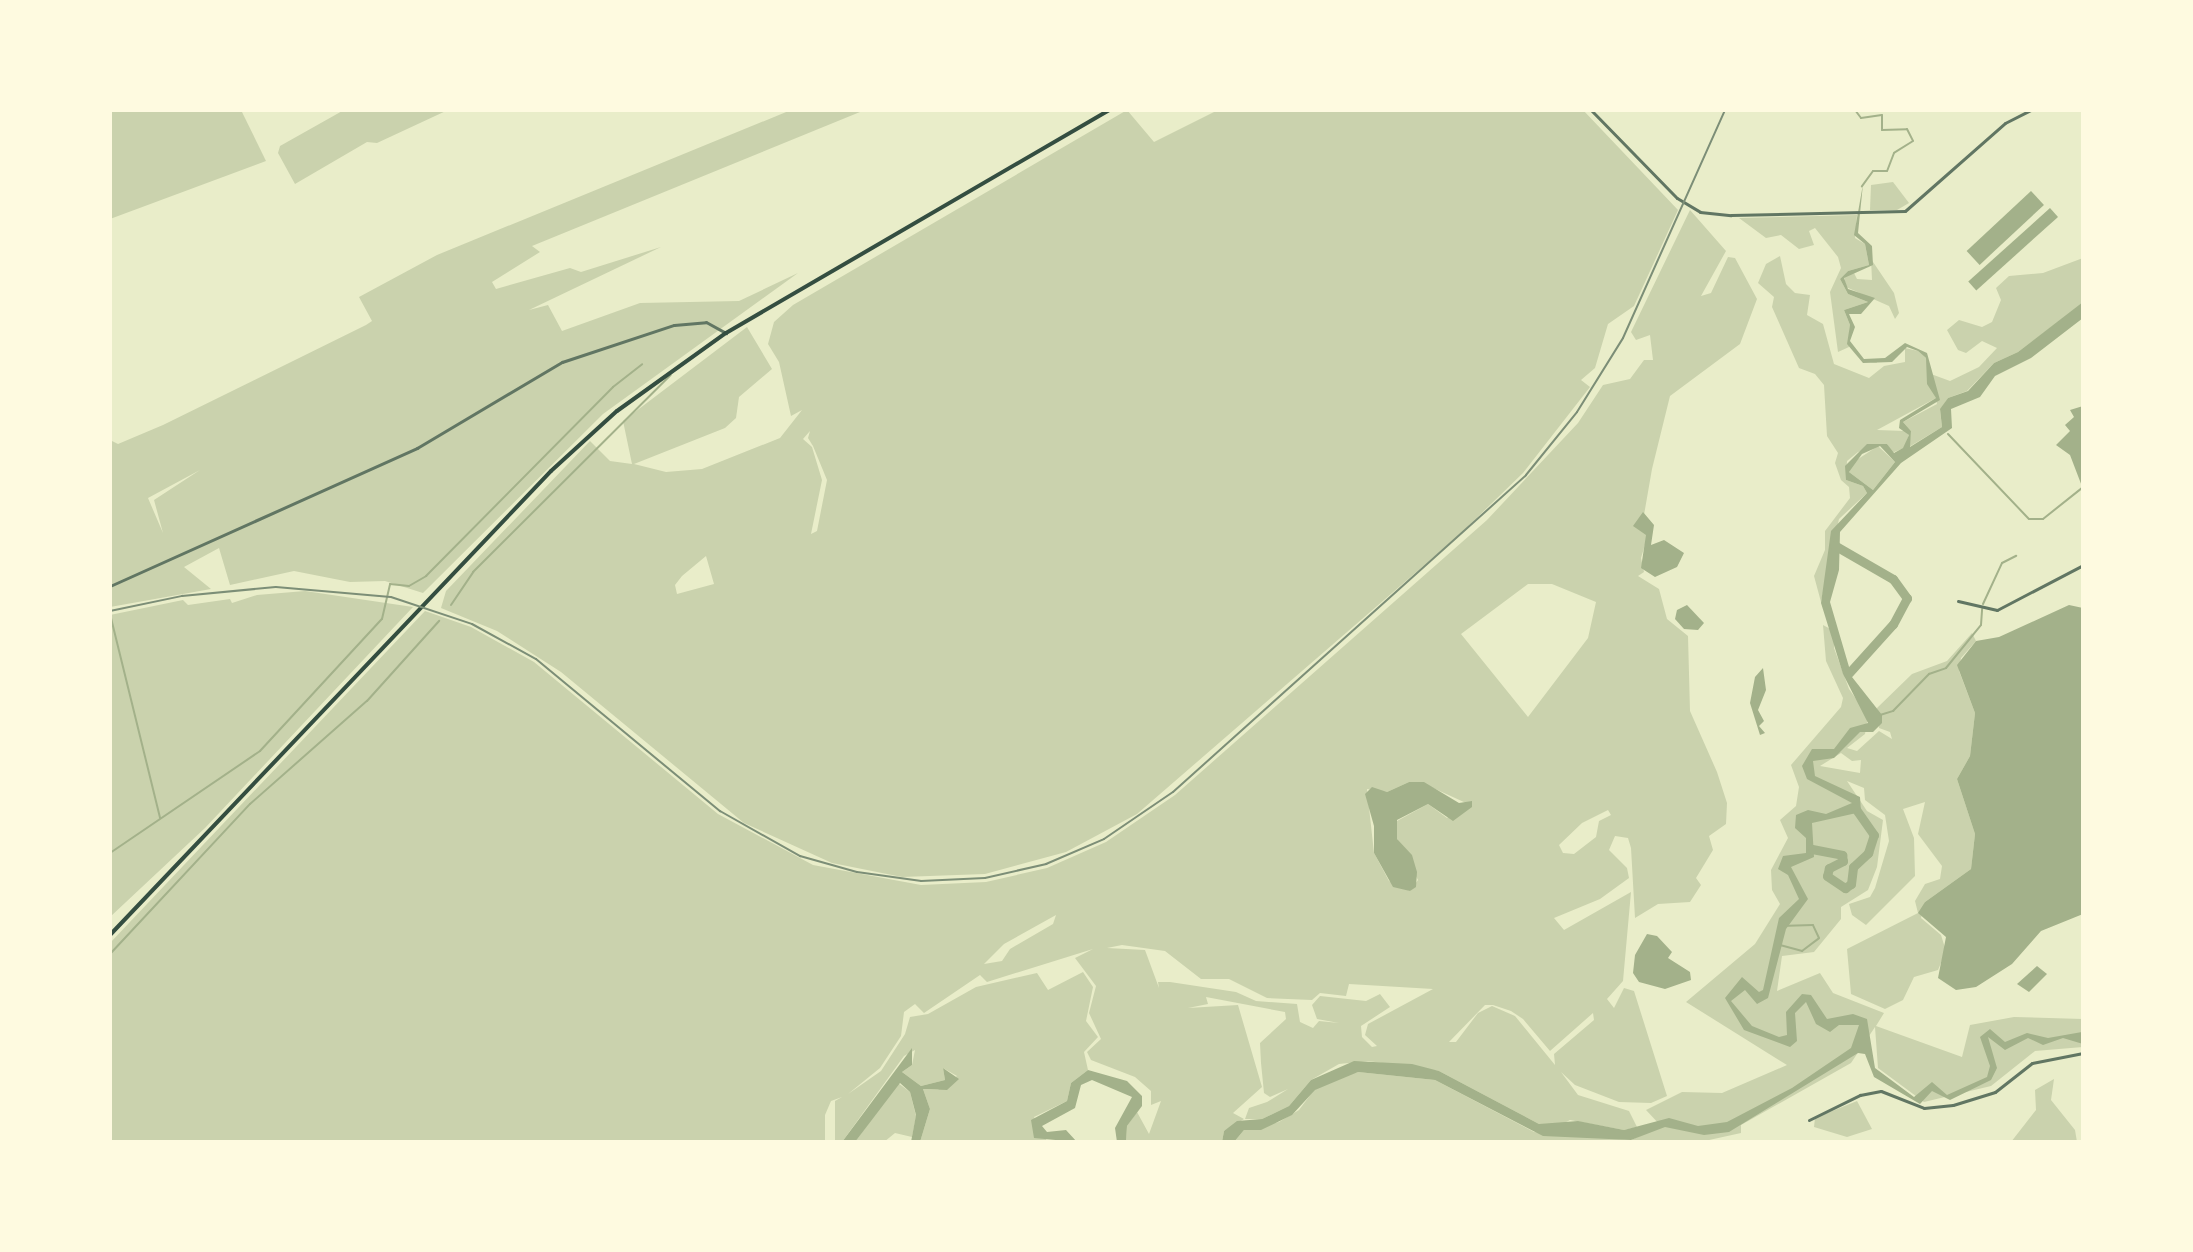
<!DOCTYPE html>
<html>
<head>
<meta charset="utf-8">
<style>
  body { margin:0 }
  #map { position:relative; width:2193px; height:1252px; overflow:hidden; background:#e9edc9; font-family:"Roboto Condensed",sans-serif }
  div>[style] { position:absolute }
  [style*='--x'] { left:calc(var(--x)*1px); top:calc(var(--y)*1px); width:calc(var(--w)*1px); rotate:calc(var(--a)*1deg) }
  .green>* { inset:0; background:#cad2ad }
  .water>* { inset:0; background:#a3b18a; transform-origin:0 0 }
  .stream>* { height:2px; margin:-1px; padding:0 1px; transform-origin:1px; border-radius:1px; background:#a3b18a }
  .river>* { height:9px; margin:-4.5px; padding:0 4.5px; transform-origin:4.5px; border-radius:4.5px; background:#a3b18a }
  .minor>* { height:3px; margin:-1.5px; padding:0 1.5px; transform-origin:1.5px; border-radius:1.5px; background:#617663 }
  .secondary>* { height:4px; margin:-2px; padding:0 2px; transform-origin:2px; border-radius:2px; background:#344e41 }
  .rail>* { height:2px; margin:-1px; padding:0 1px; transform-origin:1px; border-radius:1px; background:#7c8e77 }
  span { translate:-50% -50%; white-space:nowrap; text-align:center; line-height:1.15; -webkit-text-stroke:6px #fefae0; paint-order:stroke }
  .frame { position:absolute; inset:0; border:112px solid #fefae0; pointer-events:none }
</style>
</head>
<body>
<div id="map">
  <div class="green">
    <div style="clip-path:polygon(110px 110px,241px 110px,266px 161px,110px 219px)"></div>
    <div style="clip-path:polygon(344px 110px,448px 110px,377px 143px,367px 142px,295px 184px,278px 153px,280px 146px)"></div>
    <div style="clip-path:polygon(evenodd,791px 110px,860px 112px,532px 246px,540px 252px,492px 282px,496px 289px,570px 268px,581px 272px,661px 247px,529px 310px,548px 305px,562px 331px,640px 303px,739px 301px,798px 273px,603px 414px,423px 593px,385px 581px,350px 582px,294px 571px,230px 585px,219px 548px,184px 567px,211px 589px,110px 607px,110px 440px,118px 444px,163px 425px,366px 325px,372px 321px,359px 297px,437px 255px,791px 110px,200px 470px,154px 500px,163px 533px,148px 498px,200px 470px)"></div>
    <div style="clip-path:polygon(evenodd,1127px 110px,1154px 142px,1218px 110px,1583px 110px,1678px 210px,1634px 306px,1608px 324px,1595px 368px,1581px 380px,1590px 387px,1523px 473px,1459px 535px,1137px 814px,1066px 852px,985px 874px,902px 877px,832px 863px,744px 823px,561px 672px,497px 631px,441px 608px,446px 591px,590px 441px,610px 461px,632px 464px,623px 421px,747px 327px,772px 369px,739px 397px,736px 418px,725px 428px,634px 464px,666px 472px,702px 469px,780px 438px,802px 410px,791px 416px,779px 362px,768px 344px,774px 322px,793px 305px,1127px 110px,810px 431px,808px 438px,813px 446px,827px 480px,817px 531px,811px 534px,822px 480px,812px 447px,803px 439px,810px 431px,1127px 110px,706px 556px,714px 584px,677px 594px,675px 585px,682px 576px,706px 556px)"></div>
    <div style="clip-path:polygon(1893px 182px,1909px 203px,1897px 210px,1870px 210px,1871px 185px)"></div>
    <div style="clip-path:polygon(evenodd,1690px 210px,1726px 251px,1701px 296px,1711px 293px,1728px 257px,1735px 258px,1757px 299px,1740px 344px,1670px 396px,1652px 469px,1644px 515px,1647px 538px,1641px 558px,1644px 572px,1638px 576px,1659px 589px,1667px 619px,1688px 636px,1690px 711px,1717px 772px,1727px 803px,1726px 824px,1709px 836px,1713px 850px,1696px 878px,1701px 885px,1690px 902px,1658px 904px,1635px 918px,1631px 848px,1628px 838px,1615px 836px,1609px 850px,1627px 868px,1629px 878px,1600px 899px,1554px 918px,1564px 930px,1631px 892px,1623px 981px,1607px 999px,1614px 1008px,1624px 988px,1634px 991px,1667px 1096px,1651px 1103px,1619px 1102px,1575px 1085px,1561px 1072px,1578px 1095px,1629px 1111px,1637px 1127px,1624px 1130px,1570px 1120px,1558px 1126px,1539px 1124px,1439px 1071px,1368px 1061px,1339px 1064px,1311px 1080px,1289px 1106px,1262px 1119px,1245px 1119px,1249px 1108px,1267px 1102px,1288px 1089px,1270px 1097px,1264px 1093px,1261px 1063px,1260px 1043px,1286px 1019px,1285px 1012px,1206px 997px,1208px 1004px,1188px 1008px,1238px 1005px,1262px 1087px,1233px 1113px,1244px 1119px,1224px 1131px,1222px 1142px,1126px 1142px,1127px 1126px,1137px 1112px,1149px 1134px,1161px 1101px,1151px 1105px,1151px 1091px,1135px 1077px,1091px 1060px,1087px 1052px,1101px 1039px,1089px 1013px,1096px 986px,1075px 958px,1093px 949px,987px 982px,980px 975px,924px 1013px,915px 1004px,904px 1012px,901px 1036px,880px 1068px,848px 1094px,881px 1071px,905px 1034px,910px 1017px,928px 1014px,976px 987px,1037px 973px,1048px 990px,1083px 972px,1093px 987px,1086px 1021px,1098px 1037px,1084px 1052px,1088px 1070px,1071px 1083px,1067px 1101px,1034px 1117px,1047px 1141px,1064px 1142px,920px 1142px,930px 1109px,923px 1089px,938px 1090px,957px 1076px,943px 1068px,945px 1080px,921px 1086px,902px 1072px,912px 1065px,915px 1050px,904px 1056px,842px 1142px,835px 1142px,835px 1101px,842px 1097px,831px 1101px,825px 1115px,825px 1142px,110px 1142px,110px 943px,425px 611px,471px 627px,534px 662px,718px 814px,813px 865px,921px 885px,986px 882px,1047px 868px,1106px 842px,1175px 795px,1487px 520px,1578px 423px,1603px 385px,1630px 379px,1644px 360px,1653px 360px,1650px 335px,1636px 340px,1631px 332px,1690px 210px,1528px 584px,1552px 584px,1596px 602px,1588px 638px,1528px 717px,1461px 634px,1528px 584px,1690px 210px,1409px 782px,1420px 782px,1466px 803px,1447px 818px,1428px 804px,1397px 821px,1397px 839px,1418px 880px,1410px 891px,1389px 881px,1374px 853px,1367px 789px,1387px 792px,1409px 782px,1690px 210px,1608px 810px,1611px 815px,1599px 821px,1596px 837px,1574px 854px,1563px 853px,1559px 845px,1582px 823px,1608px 810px,1690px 210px,1056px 915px,1053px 924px,1010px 949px,1002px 961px,984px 964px,1004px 944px,1056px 915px,1690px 210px,1122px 945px,1165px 951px,1201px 979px,1229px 979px,1267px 998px,1312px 1000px,1320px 993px,1346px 996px,1349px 984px,1433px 989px,1368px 1024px,1365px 1035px,1377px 1046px,1372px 1047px,1362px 1037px,1361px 1026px,1390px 1007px,1380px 994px,1366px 1001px,1320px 996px,1312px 1005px,1317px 1019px,1339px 1023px,1319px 1021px,1313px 1028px,1300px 1022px,1297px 1004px,1256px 1001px,1236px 992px,1170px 982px,1158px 982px,1159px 988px,1145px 950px,1107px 948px,1122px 945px,1690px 210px,1485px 1005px,1493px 1005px,1511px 1011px,1523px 1019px,1550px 1051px,1593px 1013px,1594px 1020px,1554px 1054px,1555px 1065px,1515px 1016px,1492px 1006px,1478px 1013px,1456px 1042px,1449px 1042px,1485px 1005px)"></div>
    <div style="clip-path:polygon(1857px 215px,1855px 238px,1865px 244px,1869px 265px,1848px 271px,1840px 279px,1848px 294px,1868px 302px,1844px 310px,1850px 325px,1849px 347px,1838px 352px,1830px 292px,1841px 268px,1838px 257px,1815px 228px,1809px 231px,1814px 245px,1799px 249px,1781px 235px,1766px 238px,1739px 218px)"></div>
    <div style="clip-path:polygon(1780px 256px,1786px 284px,1795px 293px,1810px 295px,1807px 315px,1823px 324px,1834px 364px,1869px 378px,1884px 366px,1905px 362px,1905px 348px,1918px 351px,1926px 358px,1936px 398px,1877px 430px,1905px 431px,1909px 435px,1904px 448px,1892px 453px,1887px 444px,1858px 452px,1847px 461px,1846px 480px,1863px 486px,1867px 493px,1839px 519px,1821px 602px,1814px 576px,1825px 550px,1825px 531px,1850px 498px,1849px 487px,1841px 480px,1835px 463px,1838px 453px,1827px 436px,1824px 385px,1815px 374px,1799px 368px,1772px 307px,1774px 297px,1758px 283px,1766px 264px)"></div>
    <div style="clip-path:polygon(2083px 258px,2083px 303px,2018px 352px,1994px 363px,1967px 391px,1948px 398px,1940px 410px,1942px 427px,1909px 447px,1911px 431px,1903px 422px,1937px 404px,1931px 374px,1950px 381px,1979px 367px,1997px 348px,1982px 341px,1966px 353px,1958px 350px,1947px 330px,1959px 320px,1982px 327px,1992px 322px,2001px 300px,1996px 288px,2009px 276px,2043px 273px)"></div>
    <div style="clip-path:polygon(1871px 259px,1894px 293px,1899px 313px,1895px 319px,1889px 306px,1846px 287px,1844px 276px,1854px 273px,1857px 279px,1872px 280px)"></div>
    <div style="clip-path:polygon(1878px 446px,1895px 462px,1873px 490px,1849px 472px,1852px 463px)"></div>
    <div style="clip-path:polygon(305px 591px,413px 607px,205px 828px,110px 917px,110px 615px,183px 600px,188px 605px,230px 599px,232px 603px,257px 595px)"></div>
    <div style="clip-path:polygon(evenodd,1823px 625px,1834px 631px,1834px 648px,1849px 689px,1868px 716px,1865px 734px,1847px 748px,1857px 751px,1879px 731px,1892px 739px,1890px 732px,1879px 728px,1877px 708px,1912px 674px,1947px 661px,1972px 633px,1976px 641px,1961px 658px,1959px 671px,1975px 713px,1970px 756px,1957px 779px,1975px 834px,1971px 869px,1925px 902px,1921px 918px,1941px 935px,1946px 951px,1938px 970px,1914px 977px,1903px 1000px,1885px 1009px,1851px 994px,1847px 949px,1918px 913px,1915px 901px,1925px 884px,1940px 879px,1942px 866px,1918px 834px,1925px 802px,1903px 809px,1914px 838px,1915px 876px,1866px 925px,1852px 915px,1849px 904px,1870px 897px,1875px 888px,1889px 841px,1885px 815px,1865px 800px,1864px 788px,1847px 781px,1867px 811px,1883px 820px,1877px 867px,1868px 890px,1841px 907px,1841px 919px,1814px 952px,1782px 956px,1777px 991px,1820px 973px,1833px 993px,1884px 1013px,1876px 1026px,1962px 1057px,1970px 1025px,2014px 1017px,2083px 1019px,2083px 1047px,2035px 1051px,1991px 1086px,1924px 1102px,1878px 1068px,1875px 1027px,1851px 1063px,1741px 1125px,1741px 1133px,1700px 1142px,1234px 1142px,1244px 1130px,1279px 1122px,1299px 1110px,1314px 1090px,1339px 1076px,1358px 1072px,1435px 1080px,1534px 1132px,1631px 1140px,1661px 1126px,1646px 1110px,1682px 1092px,1722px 1093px,1787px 1065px,1686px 1002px,1755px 944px,1780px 904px,1772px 890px,1771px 870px,1788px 838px,1780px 820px,1796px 806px,1799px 787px,1791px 765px,1841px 707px,1843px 698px,1826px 661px,1823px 625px,1841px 753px,1852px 761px,1861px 760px,1860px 773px,1820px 766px,1841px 753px)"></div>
    <div style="clip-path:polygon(2054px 1079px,2051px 1100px,2075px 1130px,2077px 1142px,2011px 1142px,2036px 1110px,2035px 1090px)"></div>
    <div style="clip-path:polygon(898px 1083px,910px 1092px,916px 1116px,912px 1137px,895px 1133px,884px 1142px,855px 1142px)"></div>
    <div style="clip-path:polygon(1857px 1101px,1872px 1129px,1847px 1137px,1814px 1127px,1815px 1118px)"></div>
  </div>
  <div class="water">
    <div style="clip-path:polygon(evenodd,1863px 184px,1858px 233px,1872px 246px,1873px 265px,1844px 278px,1848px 289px,1875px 298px,1861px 314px,1849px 314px,1855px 327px,1850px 341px,1864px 359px,1885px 358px,1905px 343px,1927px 353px,1940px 400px,1903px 422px,1911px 431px,1910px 447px,1942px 427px,1940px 409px,1948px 398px,1968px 391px,1994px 363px,2018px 352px,2083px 302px,2083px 318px,2031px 358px,1995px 376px,1980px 397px,1951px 409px,1952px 428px,1901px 463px,1840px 532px,1839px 570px,1830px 602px,1852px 677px,1882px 715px,1882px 723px,1873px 732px,1860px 732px,1834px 758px,1813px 761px,1815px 776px,1860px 797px,1861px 812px,1812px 823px,1814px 857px,1791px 867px,1808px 899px,1786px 929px,1768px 998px,1757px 1004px,1745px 990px,1731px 1001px,1752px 1026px,1779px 1037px,1787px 1035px,1786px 1012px,1802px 994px,1811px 995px,1827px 1019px,1853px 1014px,1867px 1019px,1875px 1068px,1914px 1097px,1932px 1082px,1947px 1095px,1987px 1077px,1990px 1066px,1980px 1037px,1990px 1029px,2005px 1042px,2027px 1033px,2048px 1038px,2082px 1032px,2083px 1044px,2063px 1038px,2043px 1045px,2028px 1038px,2005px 1050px,1988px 1037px,1997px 1068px,1991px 1080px,1950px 1100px,1932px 1091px,1920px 1104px,1874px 1077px,1865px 1054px,1858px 1053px,1729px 1132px,1704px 1135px,1665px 1127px,1631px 1140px,1543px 1136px,1435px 1080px,1358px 1072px,1315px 1090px,1292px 1115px,1261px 1130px,1244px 1130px,1234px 1142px,1222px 1142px,1224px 1131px,1237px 1121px,1262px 1119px,1289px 1106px,1311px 1080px,1354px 1061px,1412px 1064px,1439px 1071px,1539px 1124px,1578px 1121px,1624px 1130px,1669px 1118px,1698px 1126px,1727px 1122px,1792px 1088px,1851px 1048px,1859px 1025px,1839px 1025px,1830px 1032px,1816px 1024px,1806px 1002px,1795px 1013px,1797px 1041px,1790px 1047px,1744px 1030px,1725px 998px,1742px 977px,1759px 992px,1763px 990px,1779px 918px,1799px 899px,1788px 875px,1778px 869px,1783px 856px,1806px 853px,1806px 838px,1795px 828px,1796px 815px,1808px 810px,1826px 814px,1852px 803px,1807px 779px,1802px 766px,1812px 749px,1834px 749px,1850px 728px,1868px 723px,1843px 674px,1821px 603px,1831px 531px,1867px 493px,1863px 486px,1846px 480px,1845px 466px,1867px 444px,1887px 444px,1894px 453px,1903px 448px,1909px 435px,1899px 428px,1900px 420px,1936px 398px,1927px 384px,1926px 358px,1918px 351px,1907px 347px,1892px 362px,1863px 363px,1847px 344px,1850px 325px,1844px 310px,1868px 302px,1848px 294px,1840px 279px,1848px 271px,1869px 265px,1865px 244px,1854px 235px,1863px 184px,1880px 446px,1895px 462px,1873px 490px,1849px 472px,1862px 454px,1880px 446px)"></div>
    <div style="left:2031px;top:191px;width:19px;height:88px;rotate:47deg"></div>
    <div style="left:2050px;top:208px;width:12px;height:110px;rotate:48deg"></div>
    <div style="clip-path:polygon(2083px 406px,2083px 489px,2070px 455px,2056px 445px,2070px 431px,2065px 425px,2074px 417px,2070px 410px)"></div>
    <div style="clip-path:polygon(1643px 512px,1654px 525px,1651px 545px,1664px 540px,1684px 553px,1677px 567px,1655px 577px,1641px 568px,1646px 535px,1633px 526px)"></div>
    <div style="clip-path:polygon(1687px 605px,1704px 623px,1698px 630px,1684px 629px,1675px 619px,1677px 610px)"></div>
    <div style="clip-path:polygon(2069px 605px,2083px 608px,2083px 914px,2041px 931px,2012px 964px,1976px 987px,1956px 990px,1938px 978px,1946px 937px,1918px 913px,1925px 902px,1971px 869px,1975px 834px,1957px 779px,1970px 756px,1975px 713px,1957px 665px,1976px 641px,1999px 637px)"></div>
    <div style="clip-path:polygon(1763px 668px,1766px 690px,1758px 710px,1764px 721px,1759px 726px,1765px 733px,1760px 735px,1750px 703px,1755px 677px)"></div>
    <div style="clip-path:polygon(1409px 782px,1424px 782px,1459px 803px,1472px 801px,1472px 807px,1453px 821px,1428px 804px,1397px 820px,1397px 839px,1412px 855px,1417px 872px,1416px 887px,1410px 891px,1393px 887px,1374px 853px,1374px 826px,1365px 794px,1372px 787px,1387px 792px)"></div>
    <div style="clip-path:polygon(1647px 934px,1657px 936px,1672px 952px,1668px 958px,1690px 972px,1691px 980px,1665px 989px,1639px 982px,1633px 973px,1635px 955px)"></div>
    <div style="clip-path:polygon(2037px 966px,2047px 974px,2029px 992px,2017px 984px)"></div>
    <div style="clip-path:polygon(912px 1048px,912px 1065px,902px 1072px,921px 1086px,945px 1080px,943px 1068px,959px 1079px,947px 1090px,923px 1089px,930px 1109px,920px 1142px,911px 1142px,916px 1115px,910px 1092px,900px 1083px,855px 1142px,842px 1142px)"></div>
    <div style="clip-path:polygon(1088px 1070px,1127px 1081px,1142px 1096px,1142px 1106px,1127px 1126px,1126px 1142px,1117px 1142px,1115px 1128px,1132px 1097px,1092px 1080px,1081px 1085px,1075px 1108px,1042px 1126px,1047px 1132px,1066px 1130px,1077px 1142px,1034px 1138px,1031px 1120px,1067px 1101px,1071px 1083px)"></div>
  </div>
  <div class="stream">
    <div style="--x:1855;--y:110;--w:10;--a:53"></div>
    <div style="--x:1861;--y:118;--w:21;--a:-8"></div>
    <div style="--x:1882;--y:115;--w:15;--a:90"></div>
    <div style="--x:1882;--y:130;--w:25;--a:-2"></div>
    <div style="--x:1907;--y:129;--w:13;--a:63"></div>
    <div style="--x:1913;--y:141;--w:22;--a:148"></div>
    <div style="--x:1894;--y:153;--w:19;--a:111"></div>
    <div style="--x:1887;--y:171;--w:14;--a:180"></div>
    <div style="--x:1873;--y:171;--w:19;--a:126"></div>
    <div style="--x:1948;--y:434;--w:117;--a:46.4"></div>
    <div style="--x:2029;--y:519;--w:14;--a:0"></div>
    <div style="--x:2043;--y:519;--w:50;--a:-38.5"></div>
    <div style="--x:1983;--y:604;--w:45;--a:-65.1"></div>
    <div style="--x:2002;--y:563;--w:16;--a:-27"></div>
    <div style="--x:451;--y:605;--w:40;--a:-56"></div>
    <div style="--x:473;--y:572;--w:279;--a:-44.9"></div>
    <div style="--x:110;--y:614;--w:210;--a:76.2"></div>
    <div style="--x:1880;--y:715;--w:14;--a:-17"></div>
    <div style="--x:1893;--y:711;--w:52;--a:-45.8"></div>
    <div style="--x:1929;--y:674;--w:18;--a:-19"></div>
    <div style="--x:1946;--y:668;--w:55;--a:-50.9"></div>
    <div style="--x:1981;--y:625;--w:16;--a:-86"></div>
    <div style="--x:110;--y:853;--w:181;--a:-34.2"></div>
    <div style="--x:260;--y:751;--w:180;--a:-47.3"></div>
    <div style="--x:382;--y:619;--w:36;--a:-77"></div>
    <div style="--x:390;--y:584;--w:19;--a:6"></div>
    <div style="--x:409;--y:586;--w:20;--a:-30"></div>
    <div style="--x:426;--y:576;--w:266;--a:-45.3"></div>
    <div style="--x:613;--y:387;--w:37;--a:-38"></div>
    <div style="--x:1780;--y:945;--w:23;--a:15"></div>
    <div style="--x:1802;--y:951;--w:21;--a:-37"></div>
    <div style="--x:1819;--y:938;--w:14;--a:-115"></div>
    <div style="--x:1813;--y:925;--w:25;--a:178"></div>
    <div style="--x:110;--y:954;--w:205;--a:-47"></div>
    <div style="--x:250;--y:804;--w:156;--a:-41.4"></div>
    <div style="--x:367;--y:701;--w:108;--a:-48"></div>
  </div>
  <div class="river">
    <div style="--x:1834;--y:545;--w:68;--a:30"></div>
    <div style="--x:1893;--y:579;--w:24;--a:54"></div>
    <div style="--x:1907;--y:598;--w:30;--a:118"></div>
    <div style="--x:1893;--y:624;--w:67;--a:132"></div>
    <div style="--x:1812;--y:849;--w:31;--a:11"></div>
    <div style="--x:1842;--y:855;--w:6;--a:81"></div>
    <div style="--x:1843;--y:861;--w:16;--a:153"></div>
    <div style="--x:1829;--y:868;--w:8;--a:104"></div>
    <div style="--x:1827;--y:876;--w:22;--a:34"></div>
    <div style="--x:1845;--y:888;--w:7;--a:-34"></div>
    <div style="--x:1851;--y:884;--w:17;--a:-83"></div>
    <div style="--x:1853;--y:867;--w:21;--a:-43"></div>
    <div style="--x:1868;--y:853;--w:19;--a:-72"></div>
    <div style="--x:1874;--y:835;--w:33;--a:-125"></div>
  </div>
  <div class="minor">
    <div style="--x:1591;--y:110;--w:123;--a:45.7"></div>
    <div style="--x:1677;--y:198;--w:27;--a:31"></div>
    <div style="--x:1700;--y:212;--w:31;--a:6"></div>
    <div style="--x:1731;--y:215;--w:174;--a:-1.3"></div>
    <div style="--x:1905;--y:211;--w:133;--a:-41.3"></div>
    <div style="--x:2005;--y:123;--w:29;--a:-27"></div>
    <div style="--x:110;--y:586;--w:337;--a:-24.2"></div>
    <div style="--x:417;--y:448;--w:169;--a:-30.7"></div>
    <div style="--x:562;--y:362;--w:118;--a:-18.3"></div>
    <div style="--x:674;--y:325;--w:32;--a:-5"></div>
    <div style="--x:706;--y:322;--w:23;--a:29"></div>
    <div style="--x:1958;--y:601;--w:40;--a:13"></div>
    <div style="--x:1997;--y:610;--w:97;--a:-27.6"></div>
    <div style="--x:1809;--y:1120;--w:57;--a:-26.1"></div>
    <div style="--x:1860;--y:1095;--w:21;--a:-11"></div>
    <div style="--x:1881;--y:1091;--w:46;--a:21.6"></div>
    <div style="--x:1924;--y:1108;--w:29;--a:-6"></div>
    <div style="--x:1953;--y:1105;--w:44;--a:-17.2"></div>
    <div style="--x:1995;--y:1092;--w:47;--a:-38.1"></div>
    <div style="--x:2032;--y:1063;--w:52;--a:-11.1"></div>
  </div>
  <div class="secondary">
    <div style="--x:110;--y:935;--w:640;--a:-46.46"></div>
    <div style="--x:551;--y:471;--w:89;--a:-42.3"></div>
    <div style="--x:617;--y:411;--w:134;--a:-35.6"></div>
    <div style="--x:726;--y:333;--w:443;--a:-30.2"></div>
  </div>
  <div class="rail">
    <div style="--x:110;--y:611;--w:74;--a:-11.8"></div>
    <div style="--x:182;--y:596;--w:94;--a:-5.5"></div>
    <div style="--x:276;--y:587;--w:115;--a:5"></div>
    <div style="--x:391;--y:597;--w:85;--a:18.4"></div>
    <div style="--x:472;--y:624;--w:73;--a:28.7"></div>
    <div style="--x:536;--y:659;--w:239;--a:39.6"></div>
    <div style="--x:720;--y:811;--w:92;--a:29.4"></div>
    <div style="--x:800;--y:856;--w:59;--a:15.7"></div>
    <div style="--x:857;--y:872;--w:65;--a:8"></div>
    <div style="--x:921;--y:881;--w:64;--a:-2.7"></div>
    <div style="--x:985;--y:878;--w:63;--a:-12.9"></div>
    <div style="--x:1046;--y:864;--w:63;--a:-23.3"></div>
    <div style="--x:1104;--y:839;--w:83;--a:-34.3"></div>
    <div style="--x:1173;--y:792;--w:474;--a:-41.9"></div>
    <div style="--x:1526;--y:475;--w:81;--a:-51"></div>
    <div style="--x:1577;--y:412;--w:87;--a:-58.1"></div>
    <div style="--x:1623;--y:338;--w:250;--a:-65.9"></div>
  </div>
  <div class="frame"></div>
</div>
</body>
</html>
